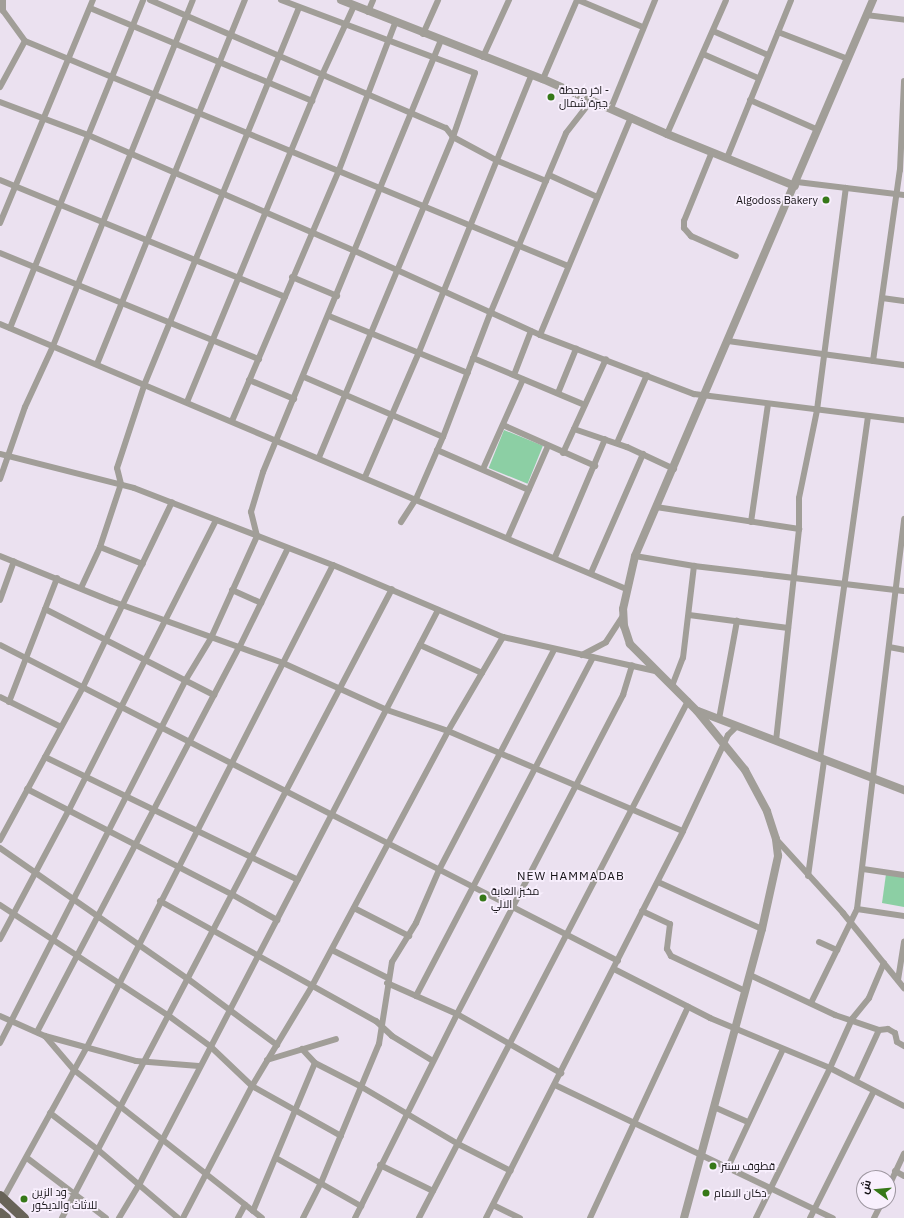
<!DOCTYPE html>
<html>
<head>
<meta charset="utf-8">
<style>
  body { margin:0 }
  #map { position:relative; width:904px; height:1218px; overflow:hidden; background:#ebe1f0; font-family:"IBM Plex Sans",Cairo,sans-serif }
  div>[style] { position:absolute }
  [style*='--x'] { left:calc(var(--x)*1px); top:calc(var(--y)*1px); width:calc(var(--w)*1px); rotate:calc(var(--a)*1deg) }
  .green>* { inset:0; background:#8ccfa4; transform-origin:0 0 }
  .minor>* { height:6px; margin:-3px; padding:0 3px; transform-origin:3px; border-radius:3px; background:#a19e98 }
  .tertiary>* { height:8px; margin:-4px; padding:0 4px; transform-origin:4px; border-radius:4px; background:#a19e98 }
  .primary>* { height:10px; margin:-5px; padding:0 5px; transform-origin:5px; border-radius:5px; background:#686358 }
  .dots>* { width:11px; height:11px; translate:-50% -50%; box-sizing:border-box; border:2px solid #f8effd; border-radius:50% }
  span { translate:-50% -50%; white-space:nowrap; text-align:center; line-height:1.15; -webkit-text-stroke:3.5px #f8effd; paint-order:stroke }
  .poi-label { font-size:11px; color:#141115 }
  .left { translate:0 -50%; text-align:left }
  .right { translate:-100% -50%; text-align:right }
  .neighbourhood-label { font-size:12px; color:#141115; letter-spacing:1px }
  .north { position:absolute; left:856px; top:1170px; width:40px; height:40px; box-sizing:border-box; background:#f8effd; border:1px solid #9d96a0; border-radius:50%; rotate:286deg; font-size:11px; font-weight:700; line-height:16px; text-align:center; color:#141115 }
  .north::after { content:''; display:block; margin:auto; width:14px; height:18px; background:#367818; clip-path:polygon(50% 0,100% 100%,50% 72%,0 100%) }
</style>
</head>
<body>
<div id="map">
  <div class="green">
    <div style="left:504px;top:430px;width:42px;height:41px;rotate:22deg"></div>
    <div style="clip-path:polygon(886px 874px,904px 876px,904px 907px,882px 903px)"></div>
  </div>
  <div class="minor">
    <div style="--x:150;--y:0;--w:322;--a:23.4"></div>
    <div style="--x:446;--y:128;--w:11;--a:52"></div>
    <div style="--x:453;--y:137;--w:51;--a:28.1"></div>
    <div style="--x:498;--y:161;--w:52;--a:22.6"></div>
    <div style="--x:281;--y:0;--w:207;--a:20.6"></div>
    <div style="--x:475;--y:73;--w:68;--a:109"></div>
    <div style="--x:453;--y:137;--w:348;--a:112.7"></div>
    <div style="--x:578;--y:0;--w:70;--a:22.6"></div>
    <div style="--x:90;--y:8;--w:241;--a:22.7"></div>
    <div style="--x:368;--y:12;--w:13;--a:-67"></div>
    <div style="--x:866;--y:15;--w:38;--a:7"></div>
    <div style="--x:713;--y:31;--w:60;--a:23.6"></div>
    <div style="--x:778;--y:32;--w:75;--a:21.1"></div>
    <div style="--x:423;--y:34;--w:37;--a:-66"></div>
    <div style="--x:25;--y:41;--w:588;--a:22.51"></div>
    <div style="--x:703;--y:54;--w:60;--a:23.6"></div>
    <div style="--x:483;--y:57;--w:63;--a:-65.5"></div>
    <div style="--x:543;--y:79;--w:86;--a:-66.7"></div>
    <div style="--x:0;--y:87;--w:52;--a:-61.5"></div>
    <div style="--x:25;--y:41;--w:37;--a:-126"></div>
    <div style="--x:3;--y:11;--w:11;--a:-90"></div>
    <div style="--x:750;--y:100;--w:74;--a:23.8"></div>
    <div style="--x:0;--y:102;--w:94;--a:20.6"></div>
    <div style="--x:88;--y:135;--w:291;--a:23.5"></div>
    <div style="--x:355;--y:251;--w:203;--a:24.4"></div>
    <div style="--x:540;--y:335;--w:165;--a:21"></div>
    <div style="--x:694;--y:394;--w:212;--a:7.1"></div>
    <div style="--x:611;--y:108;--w:117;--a:-67.8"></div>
    <div style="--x:667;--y:134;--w:146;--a:-66.2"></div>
    <div style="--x:712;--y:152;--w:74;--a:112.1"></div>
    <div style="--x:684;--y:221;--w:7;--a:90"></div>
    <div style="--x:684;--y:228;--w:11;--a:49"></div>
    <div style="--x:691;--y:236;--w:49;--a:24"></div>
    <div style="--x:727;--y:158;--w:170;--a:-67.9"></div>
    <div style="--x:549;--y:175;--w:53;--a:24.6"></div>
    <div style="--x:0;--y:180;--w:308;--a:22.3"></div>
    <div style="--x:797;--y:182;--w:108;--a:6.9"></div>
    <div style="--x:0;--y:223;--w:242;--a:-67.4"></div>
    <div style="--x:0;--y:253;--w:280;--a:22.3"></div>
    <div style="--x:292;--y:277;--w:49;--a:22.9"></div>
    <div style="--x:882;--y:298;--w:22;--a:8"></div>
    <div style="--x:329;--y:316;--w:150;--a:22.3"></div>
    <div style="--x:0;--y:324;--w:680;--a:22.94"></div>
    <div style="--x:10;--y:328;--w:354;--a:-67.9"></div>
    <div style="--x:540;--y:335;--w:236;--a:-67.3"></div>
    <div style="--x:728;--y:341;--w:178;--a:7.8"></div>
    <div style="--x:473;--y:358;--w:121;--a:22.8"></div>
    <div style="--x:873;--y:361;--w:193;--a:-82"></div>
    <div style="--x:900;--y:170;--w:89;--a:-87.4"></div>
    <div style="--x:97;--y:364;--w:393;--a:-67.9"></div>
    <div style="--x:514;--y:375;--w:47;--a:-68.9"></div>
    <div style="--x:304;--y:377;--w:151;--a:23.3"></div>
    <div style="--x:249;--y:380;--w:49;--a:22.9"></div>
    <div style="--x:558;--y:393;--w:48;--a:-67.8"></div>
    <div style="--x:187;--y:402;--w:356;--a:-67.5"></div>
    <div style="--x:323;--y:73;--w:74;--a:-65.2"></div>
    <div style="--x:232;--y:421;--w:273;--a:-66.9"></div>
    <div style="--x:339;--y:170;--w:157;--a:-69.1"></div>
    <div style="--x:503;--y:425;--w:101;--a:24"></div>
    <div style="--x:574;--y:429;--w:56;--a:18.8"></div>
    <div style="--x:627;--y:447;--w:52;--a:25.1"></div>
    <div style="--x:617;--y:443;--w:74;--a:-66.2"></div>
    <div style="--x:437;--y:450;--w:100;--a:23.5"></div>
    <div style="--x:563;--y:453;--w:103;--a:-65.4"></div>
    <div style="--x:0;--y:454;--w:138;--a:14.2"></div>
    <div style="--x:134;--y:488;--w:213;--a:21.2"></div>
    <div style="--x:333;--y:565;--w:185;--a:23"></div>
    <div style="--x:503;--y:637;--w:156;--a:12.6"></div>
    <div style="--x:483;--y:469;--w:98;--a:-66"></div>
    <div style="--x:365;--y:477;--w:136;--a:-66.6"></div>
    <div style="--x:419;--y:352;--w:298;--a:-67.9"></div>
    <div style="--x:0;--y:479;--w:76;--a:-70.9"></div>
    <div style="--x:25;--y:407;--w:67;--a:-65.3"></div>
    <div style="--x:53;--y:346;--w:373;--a:-68"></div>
    <div style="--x:656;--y:507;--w:145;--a:8.7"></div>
    <div style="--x:401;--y:522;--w:27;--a:-57"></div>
    <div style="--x:416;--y:499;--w:68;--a:-66.5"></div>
    <div style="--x:443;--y:437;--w:132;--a:-69.1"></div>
    <div style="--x:490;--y:314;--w:196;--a:-67.2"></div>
    <div style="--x:566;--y:133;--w:41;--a:-52"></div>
    <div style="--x:751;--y:522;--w:119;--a:-81.8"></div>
    <div style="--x:508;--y:537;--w:99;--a:-66.3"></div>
    <div style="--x:100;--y:547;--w:46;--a:21.6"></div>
    <div style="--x:0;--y:556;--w:120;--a:22.1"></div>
    <div style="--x:111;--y:601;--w:183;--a:19.8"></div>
    <div style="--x:283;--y:663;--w:114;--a:24.3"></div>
    <div style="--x:387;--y:710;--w:65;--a:19"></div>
    <div style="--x:448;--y:731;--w:255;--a:23.1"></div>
    <div style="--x:635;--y:556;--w:60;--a:9.6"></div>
    <div style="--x:694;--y:566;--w:211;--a:6.8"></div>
    <div style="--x:555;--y:557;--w:128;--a:-67"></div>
    <div style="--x:591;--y:573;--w:130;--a:-66.4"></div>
    <div style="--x:81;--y:588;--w:45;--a:-65.1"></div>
    <div style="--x:100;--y:547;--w:66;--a:-71.6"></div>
    <div style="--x:121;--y:484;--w:16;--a:-104"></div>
    <div style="--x:117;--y:468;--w:89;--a:-71.8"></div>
    <div style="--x:145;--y:383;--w:405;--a:-67.7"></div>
    <div style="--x:232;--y:590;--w:32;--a:24"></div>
    <div style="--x:0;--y:600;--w:41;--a:-70.3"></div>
    <div style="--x:45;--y:609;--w:190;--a:27"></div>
    <div style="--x:689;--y:615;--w:100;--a:7.5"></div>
    <div style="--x:0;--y:645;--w:694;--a:27.08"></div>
    <div style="--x:420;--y:645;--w:68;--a:24.3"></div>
    <div style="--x:889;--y:647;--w:15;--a:11"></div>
    <div style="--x:582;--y:655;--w:27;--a:-28"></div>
    <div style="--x:606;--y:642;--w:30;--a:-57"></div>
    <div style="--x:672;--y:686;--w:30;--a:-69"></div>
    <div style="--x:683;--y:658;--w:93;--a:-83.2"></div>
    <div style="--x:0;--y:697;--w:68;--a:26.2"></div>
    <div style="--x:9;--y:702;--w:133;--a:-68.8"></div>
    <div style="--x:719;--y:719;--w:100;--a:-79.6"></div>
    <div style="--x:776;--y:741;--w:213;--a:-83.8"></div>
    <div style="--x:799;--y:529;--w:31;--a:-90"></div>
    <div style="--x:799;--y:498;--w:90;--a:-78.4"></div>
    <div style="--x:817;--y:410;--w:224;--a:-82.6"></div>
    <div style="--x:45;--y:757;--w:281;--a:25.9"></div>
    <div style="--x:820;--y:758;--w:345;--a:-82"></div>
    <div style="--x:27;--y:789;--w:232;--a:27.2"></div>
    <div style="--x:233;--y:895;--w:51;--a:29.6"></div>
    <div style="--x:776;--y:839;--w:100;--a:47.8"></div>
    <div style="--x:843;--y:913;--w:97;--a:50.9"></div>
    <div style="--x:0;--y:840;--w:174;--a:-61.5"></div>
    <div style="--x:83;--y:687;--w:205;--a:-64.3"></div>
    <div style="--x:0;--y:848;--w:229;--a:34.9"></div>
    <div style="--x:188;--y:979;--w:111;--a:36.6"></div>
    <div style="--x:863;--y:869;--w:41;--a:8.3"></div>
    <div style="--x:808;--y:876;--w:117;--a:-82.1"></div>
    <div style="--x:658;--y:882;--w:114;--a:24.3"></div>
    <div style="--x:160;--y:901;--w:247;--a:29.1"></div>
    <div style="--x:376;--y:1021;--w:22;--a:43"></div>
    <div style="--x:392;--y:1036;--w:48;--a:31.4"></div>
    <div style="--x:0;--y:905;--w:202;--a:33.3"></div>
    <div style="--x:169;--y:1016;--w:51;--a:36.2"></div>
    <div style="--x:210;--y:1046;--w:58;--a:43.6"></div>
    <div style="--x:252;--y:1086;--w:102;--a:29.3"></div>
    <div style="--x:354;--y:908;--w:62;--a:27"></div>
    <div style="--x:857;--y:909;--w:48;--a:8.5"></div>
    <div style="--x:642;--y:911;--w:31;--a:25"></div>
    <div style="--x:670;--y:924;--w:25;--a:97"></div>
    <div style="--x:667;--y:949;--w:8;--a:60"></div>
    <div style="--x:671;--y:956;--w:82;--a:25.3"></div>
    <div style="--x:0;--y:939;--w:146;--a:-61.9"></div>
    <div style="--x:69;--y:810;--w:325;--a:-63.1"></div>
    <div style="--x:819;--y:942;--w:20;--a:24"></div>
    <div style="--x:332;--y:950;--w:63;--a:26.6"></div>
    <div style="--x:614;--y:969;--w:108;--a:27"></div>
    <div style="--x:710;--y:1018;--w:130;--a:22.6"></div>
    <div style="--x:830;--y:1068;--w:83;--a:27.2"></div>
    <div style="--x:750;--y:975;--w:94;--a:25.2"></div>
    <div style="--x:835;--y:1015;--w:46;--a:18.8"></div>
    <div style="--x:879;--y:1030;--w:9;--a:-6"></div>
    <div style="--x:888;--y:1029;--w:8;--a:30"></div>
    <div style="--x:895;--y:1033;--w:9;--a:77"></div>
    <div style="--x:897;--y:1042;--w:8;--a:30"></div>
    <div style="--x:898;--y:980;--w:39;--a:-81"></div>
    <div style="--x:387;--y:983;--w:77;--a:23.9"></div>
    <div style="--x:457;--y:1014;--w:120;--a:29.6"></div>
    <div style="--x:416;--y:996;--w:382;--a:-62.4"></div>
    <div style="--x:811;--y:1003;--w:105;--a:-63.9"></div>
    <div style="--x:857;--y:909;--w:393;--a:-83.1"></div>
    <div style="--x:0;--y:1016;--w:49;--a:24"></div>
    <div style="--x:45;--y:1036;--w:94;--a:15.4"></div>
    <div style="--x:136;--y:1061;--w:63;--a:4.5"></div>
    <div style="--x:37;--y:1032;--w:434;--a:-62.3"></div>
    <div style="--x:239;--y:648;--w:111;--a:-63.9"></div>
    <div style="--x:45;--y:1036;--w:45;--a:49.5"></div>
    <div style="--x:74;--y:1070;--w:239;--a:38.2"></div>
    <div style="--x:0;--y:1043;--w:407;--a:-62.9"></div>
    <div style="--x:185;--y:681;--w:50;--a:-58.8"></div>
    <div style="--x:211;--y:638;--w:112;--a:-65.7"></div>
    <div style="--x:257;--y:536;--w:25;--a:-104"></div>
    <div style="--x:251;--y:512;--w:42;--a:-73.3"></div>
    <div style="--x:263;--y:472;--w:467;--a:-67.6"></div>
    <div style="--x:302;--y:1049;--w:19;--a:47"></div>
    <div style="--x:315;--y:1063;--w:51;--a:27.1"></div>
    <div style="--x:360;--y:1086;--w:114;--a:30.6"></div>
    <div style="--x:458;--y:1144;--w:59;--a:27"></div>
    <div style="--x:267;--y:1060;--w:72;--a:-16.9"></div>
    <div style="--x:856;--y:1080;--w:55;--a:-65.3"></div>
    <div style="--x:555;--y:1085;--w:308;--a:25.6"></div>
    <div style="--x:714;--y:1107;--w:37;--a:24"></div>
    <div style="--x:50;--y:1113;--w:59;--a:37.5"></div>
    <div style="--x:97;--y:1149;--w:106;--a:40.4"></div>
    <div style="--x:27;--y:1158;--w:99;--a:37.2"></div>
    <div style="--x:276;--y:1158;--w:98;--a:29.5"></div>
    <div style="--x:380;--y:1165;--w:59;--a:26.1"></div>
    <div style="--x:728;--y:1167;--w:130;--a:-65"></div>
    <div style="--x:895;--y:1171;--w:10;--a:29"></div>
    <div style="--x:888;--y:1188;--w:38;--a:-65"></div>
    <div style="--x:3;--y:1199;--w:174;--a:-61.1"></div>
    <div style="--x:87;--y:1047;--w:541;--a:-62.96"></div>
    <div style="--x:493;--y:1205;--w:30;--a:26"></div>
    <div style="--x:253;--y:1211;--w:160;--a:-67.3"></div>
    <div style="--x:62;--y:1218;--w:710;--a:-62.32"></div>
    <div style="--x:119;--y:1218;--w:41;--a:-59"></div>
    <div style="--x:140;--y:1183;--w:646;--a:-62.52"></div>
    <div style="--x:183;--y:1218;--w:149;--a:-62.4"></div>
    <div style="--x:252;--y:1086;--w:117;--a:-59"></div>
    <div style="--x:312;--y:986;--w:289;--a:-61.9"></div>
    <div style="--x:448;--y:731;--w:109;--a:-59.7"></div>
    <div style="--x:238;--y:1218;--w:15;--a:-62"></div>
    <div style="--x:303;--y:1218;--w:39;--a:-63"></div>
    <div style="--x:321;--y:1183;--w:151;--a:-67.4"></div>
    <div style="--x:379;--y:1044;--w:83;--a:-81"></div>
    <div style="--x:392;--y:962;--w:46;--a:-58.4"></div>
    <div style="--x:416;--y:923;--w:58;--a:-66.5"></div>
    <div style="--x:439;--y:870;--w:248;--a:-62.4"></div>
    <div style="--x:355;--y:1218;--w:228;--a:-63.4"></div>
    <div style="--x:457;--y:1014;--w:360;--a:-62.5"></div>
    <div style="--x:623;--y:695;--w:31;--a:-73"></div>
    <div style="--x:419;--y:1218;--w:583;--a:-62.51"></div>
    <div style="--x:486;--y:1218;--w:434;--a:-63"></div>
    <div style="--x:683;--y:831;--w:106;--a:-64.9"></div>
    <div style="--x:728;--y:735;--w:13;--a:-45"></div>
    <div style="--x:590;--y:1218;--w:233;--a:-65.1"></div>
    <div style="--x:756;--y:1218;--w:167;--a:-63.7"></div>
    <div style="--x:830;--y:1068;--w:54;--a:-65.8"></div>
    <div style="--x:852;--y:1019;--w:27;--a:-51"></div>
    <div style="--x:869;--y:998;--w:38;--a:-67"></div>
    <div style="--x:810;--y:1218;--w:142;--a:-63.3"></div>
    <div style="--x:874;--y:1218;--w:18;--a:-63"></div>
  </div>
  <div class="tertiary">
    <div style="--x:341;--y:0;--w:217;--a:21.4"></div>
    <div style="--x:543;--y:79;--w:136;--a:23.9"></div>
    <div style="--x:667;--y:134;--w:138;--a:22.1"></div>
    <div style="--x:698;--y:711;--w:221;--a:21"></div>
    <div style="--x:684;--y:1218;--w:299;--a:-74.9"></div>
    <div style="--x:762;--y:929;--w:75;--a:-77.6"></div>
    <div style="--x:778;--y:856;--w:17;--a:-97"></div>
    <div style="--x:776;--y:839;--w:29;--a:-108"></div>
    <div style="--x:767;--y:811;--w:47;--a:-118.2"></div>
    <div style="--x:745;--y:770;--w:76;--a:-129.1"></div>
    <div style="--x:697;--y:711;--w:95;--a:-135"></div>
    <div style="--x:630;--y:644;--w:19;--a:-108"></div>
    <div style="--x:624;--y:626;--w:17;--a:-93"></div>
    <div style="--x:623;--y:609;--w:54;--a:-77.2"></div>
    <div style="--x:635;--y:556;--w:605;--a:-66.83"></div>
  </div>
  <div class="primary">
    <div style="--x:0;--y:1196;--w:33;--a:43"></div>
    <div style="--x:0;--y:1213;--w:8;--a:40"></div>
  </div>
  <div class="dots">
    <div style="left:551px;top:97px;background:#367818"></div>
    <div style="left:826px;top:200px;background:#367818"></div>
    <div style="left:483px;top:898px;background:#367818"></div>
    <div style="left:713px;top:1166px;background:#367818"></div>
    <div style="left:706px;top:1193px;background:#367818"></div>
    <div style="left:24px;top:1199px;background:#367818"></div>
  </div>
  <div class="poi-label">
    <span class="left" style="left:559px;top:97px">اخر محطة -<br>جبرة شمال</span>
    <span class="right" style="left:818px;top:200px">Algodoss Bakery</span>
    <span class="left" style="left:491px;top:898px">مخبز الغابة<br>الالي</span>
    <span class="left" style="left:721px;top:1166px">قطوف سنتر</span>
    <span class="left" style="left:32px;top:1199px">ود الزين<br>للاثاث والديكور</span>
    <span class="left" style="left:714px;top:1193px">دكان الامام</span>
  </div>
  <div class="neighbourhood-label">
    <span style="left:571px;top:876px">NEW HAMMADAB</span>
  </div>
  <div class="north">ش</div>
</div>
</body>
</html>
